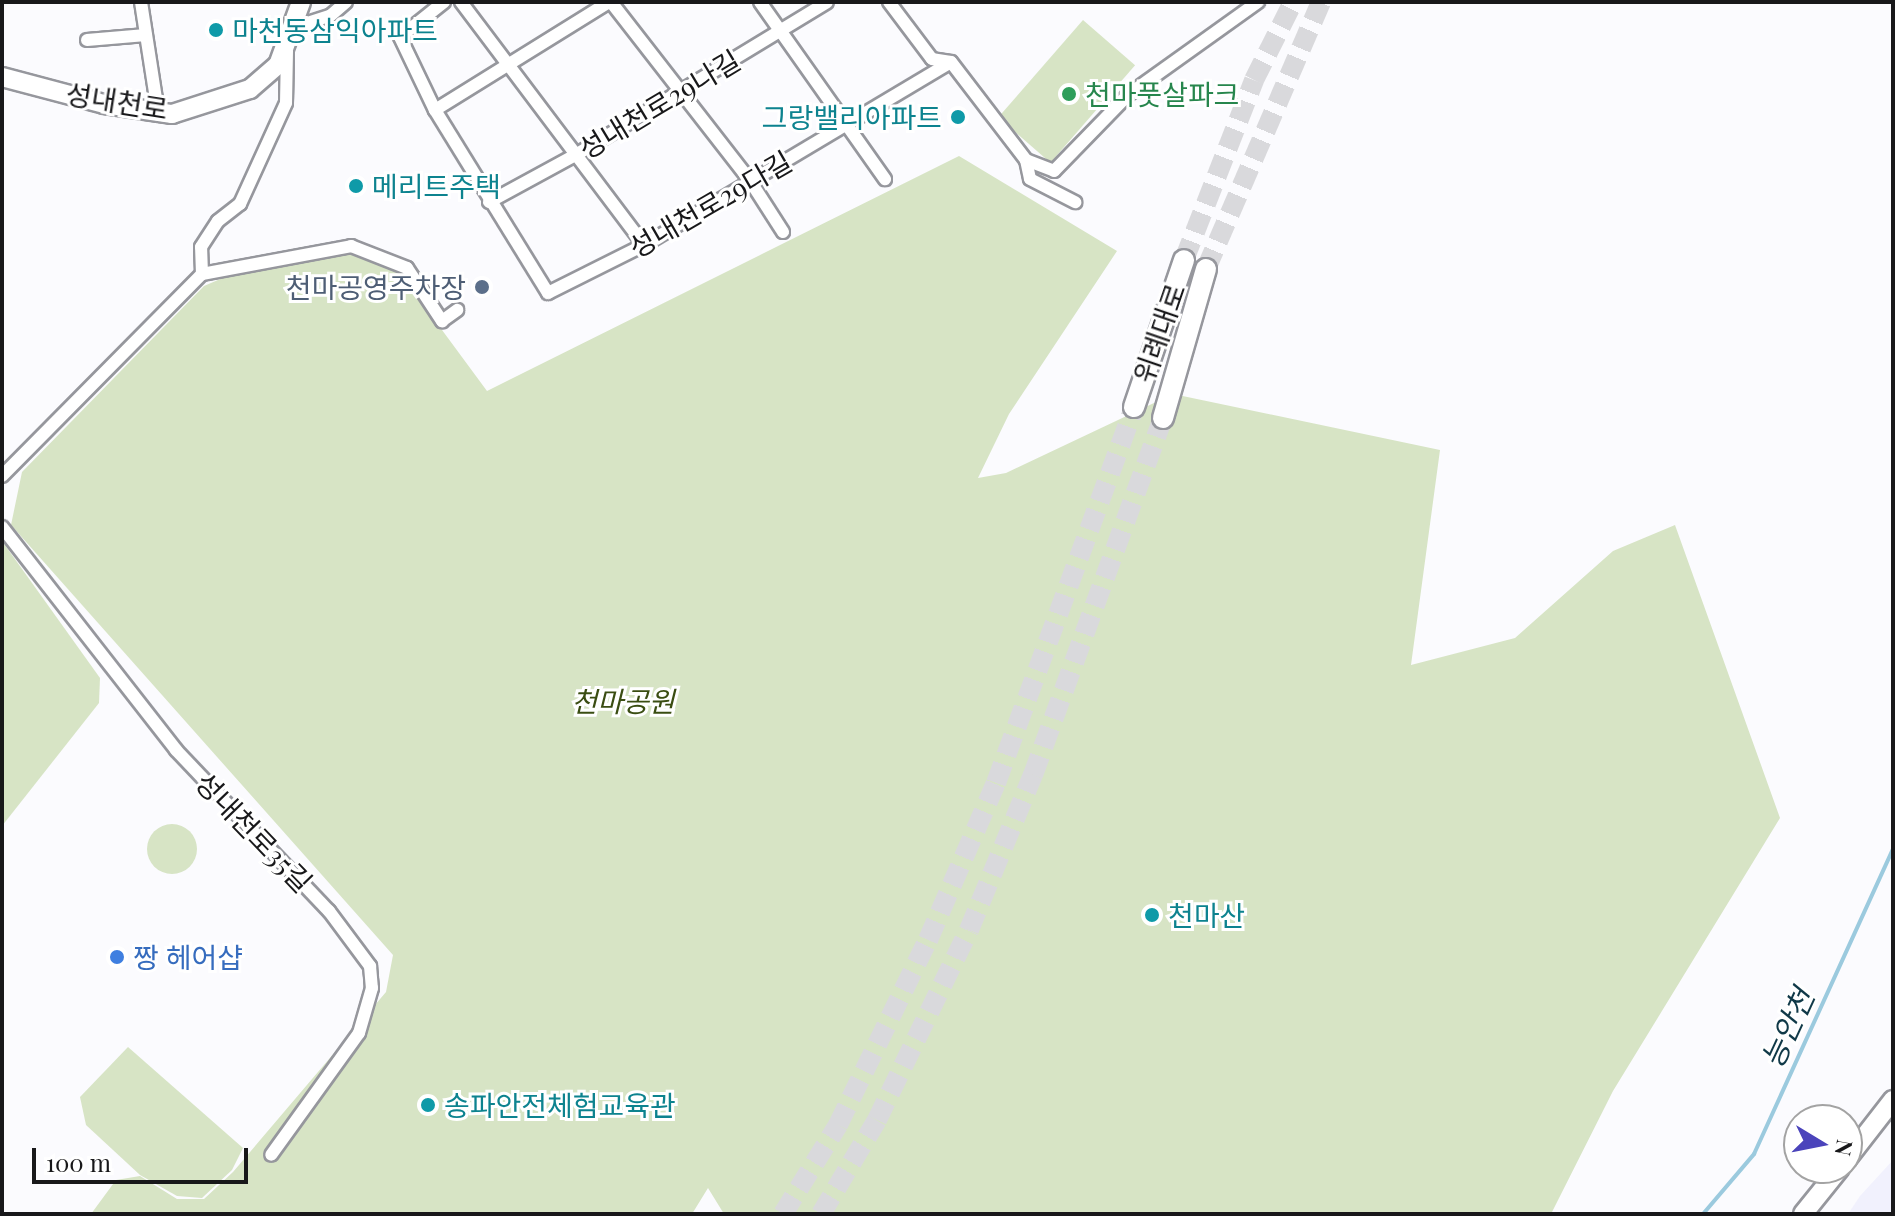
<!DOCTYPE html>
<html>
<head>
<meta charset="utf-8">
<style>
  body { margin:0 }
  #map { position:relative; width:1895px; height:1216px; overflow:hidden; background:#fbfbfe; font-family:"Playfair Display","Noto Sans KR",serif }
  div>[style] { position:absolute }
  [style*='--x'] { left:calc(var(--x)*1px); top:calc(var(--y)*1px); width:calc(var(--w)*1px); rotate:calc(var(--a)*1deg) }
  .built>* { inset:0; background:#f1f1fd }
  .green>* { inset:0; background:#d7e4c5; transform-origin:0 0 }
  .round { border-radius:50% }
  .stream>* { height:4px; margin:-2px; padding:0 2px; transform-origin:2px; border-radius:2px; background:#9bcade }
  .primary-tunnel>* { height:20px; margin-top:-10px; transform-origin:0; background:repeating-linear-gradient(90deg,#d9d9dc 0 20px,transparent 0 30px) }
  .roads { filter:drop-shadow(2px 0 #96979d) drop-shadow(-2px 0 #96979d) drop-shadow(0 2px #96979d) drop-shadow(0 -2px #96979d) }
  .street>* { height:12px; margin:-6px; padding:0 6px; transform-origin:6px; border-radius:6px; background:#fff }
  .secondary>* { height:18px; margin:-9px; padding:0 9px; transform-origin:9px; border-radius:9px; background:#fff }
  .primary>* { height:20px; margin:-10px; padding:0 10px; transform-origin:10px; border-radius:10px; background:#fff }
  .dots>* { width:22px; height:22px; translate:-50% -50%; box-sizing:border-box; border:4px solid #fff; border-radius:50% }
  span { translate:-50% -50%; white-space:nowrap; text-align:center; line-height:1.15; -webkit-text-stroke:6px #fff; paint-order:stroke }
  .culture-label { font-size:28px; color:#0d838f }
  .left { translate:0 -50%; text-align:left }
  .right { translate:-100% -50%; text-align:right }
  .leisure-label { font-size:28px; color:#27864d }
  .street-label { font-size:28px; color:#18181a }
  .service-label { font-size:28px; color:#4e5e75 }
  .park-label { font-size:28px; color:#3a4d12; font-style:italic }
  .shop-label { font-size:28px; color:#366cbe }
  .water-label { font-size:30px; color:#103948; font-style:italic }
  .frame { position:absolute; inset:0; border:4px solid #18181a; pointer-events:none }
  .north { position:absolute; left:1783px; top:1104px; width:80px; height:80px; box-sizing:border-box; background:#fff; border:2px solid #a3a3a3; border-radius:50%; rotate:100deg; font-size:22px; font-weight:700; line-height:32px; text-align:center; color:#18181a }
  .north::after { content:''; display:block; margin:auto; width:28px; height:36px; background:#4b44bb; clip-path:polygon(50% 0,100% 100%,50% 72%,0 100%) }
  .scale { position:absolute; left:32px; top:1148px; width:216px; height:36px; box-sizing:border-box; border:4px solid #18181a; border-top:0; padding-left:10px; font-size:24px; line-height:28px; white-space:nowrap; color:#18181a; -webkit-text-stroke:6px #fff; paint-order:stroke }
</style>
</head>
<body>
<div id="map">
  <div class="built">
    <div style="clip-path:polygon(1893px 1160px,1893px 1214px,1848px 1214px,1860px 1196px)"></div>
  </div>
  <div class="green">
    <div style="left:1083px;top:20px;width:69px;height:129px;rotate:41deg"></div>
    <div style="clip-path:polygon(959px 156px,1117px 251px,1009px 414px,978px 478px,1006px 473px,1173px 394px,1440px 450px,1411px 665px,1515px 638px,1613px 551px,1675px 525px,1780px 818px,1613px 1091px,1551px 1214px,724px 1214px,708px 1188px,692px 1214px,91px 1214px,116px 1180px,140px 1176px,177px 1199px,204px 1199px,233px 1172px,386px 992px,393px 955px,11px 525px,22px 472px,204px 286px,232px 274px,348px 253px,400px 273px,487px 391px)"></div>
    <div style="clip-path:polygon(2px 541px,100px 678px,99px 703px,2px 826px)"></div>
    <div class="round" style="left:147px;top:824px;width:50px;height:50px"></div>
    <div style="clip-path:polygon(128px 1047px,243px 1148px,232px 1170px,202px 1198px,177px 1196px,140px 1175px,86px 1125px,80px 1097px)"></div>
  </div>
  <div class="stream">
    <div style="--x:1703;--y:1214;--w:79;--a:-49.6"></div>
    <div style="--x:1754;--y:1154;--w:335;--a:-65.5"></div>
  </div>
  <div class="primary-tunnel">
    <div style="--x:1184;--y:260;--w:193;--a:-68.7"></div>
    <div style="--x:1254;--y:80;--w:87;--a:-63.4"></div>
    <div style="--x:1206;--y:269;--w:291;--a:-66.7"></div>
    <div style="--x:783;--y:1214;--w:105;--a:-58.3"></div>
    <div style="--x:838;--y:1125;--w:206;--a:-64.1"></div>
    <div style="--x:928;--y:940;--w:171;--a:-66.6"></div>
    <div style="--x:996;--y:783;--w:401;--a:-69.8"></div>
    <div style="--x:821;--y:1214;--w:109;--a:-59.2"></div>
    <div style="--x:877;--y:1120;--w:211;--a:-64.2"></div>
    <div style="--x:969;--y:930;--w:168;--a:-67.6"></div>
    <div style="--x:1033;--y:775;--w:380;--a:-70"></div>
  </div>
  <div class="roads">
    <div class="street">
      <div style="--x:141;--y:2;--w:111;--a:81.2"></div>
      <div style="--x:444;--y:2;--w:56;--a:141.5"></div>
      <div style="--x:400;--y:37;--w:81;--a:64.4"></div>
      <div style="--x:435;--y:110;--w:215;--a:58.3"></div>
      <div style="--x:548;--y:293;--w:107;--a:-26.6"></div>
      <div style="--x:644;--y:245;--w:357;--a:-30.8"></div>
      <div style="--x:461;--y:2;--w:304;--a:53"></div>
      <div style="--x:611;--y:2;--w:224;--a:52.1"></div>
      <div style="--x:749;--y:179;--w:63;--a:57.3"></div>
      <div style="--x:760;--y:2;--w:217;--a:54.8"></div>
      <div style="--x:889;--y:2;--w:71;--a:53"></div>
      <div style="--x:932;--y:59;--w:19;--a:9"></div>
      <div style="--x:951;--y:62;--w:123;--a:52.6"></div>
      <div style="--x:1026;--y:160;--w:19;--a:78"></div>
      <div style="--x:1030;--y:179;--w:51;--a:27.1"></div>
      <div style="--x:292;--y:28;--w:40;--a:-18"></div>
      <div style="--x:330;--y:16;--w:21;--a:-41"></div>
      <div style="--x:87;--y:40;--w:59;--a:-4.8"></div>
      <div style="--x:435;--y:110;--w:205;--a:-31.8"></div>
      <div style="--x:1026;--y:160;--w:30;--a:21"></div>
      <div style="--x:1054;--y:171;--w:106;--a:-45.8"></div>
      <div style="--x:1128;--y:95;--w:160;--a:-35.6"></div>
      <div style="--x:489;--y:202;--w:102;--a:-28.6"></div>
      <div style="--x:579;--y:153;--w:290;--a:-31.3"></div>
      <div style="--x:202;--y:274;--w:152;--a:-10.6"></div>
      <div style="--x:351;--y:246;--w:60;--a:21.4"></div>
      <div style="--x:407;--y:268;--w:64;--a:56.6"></div>
      <div style="--x:442;--y:321;--w:19;--a:-36"></div>
      <div style="--x:2;--y:476;--w:284;--a:-45.3"></div>
      <div style="--x:202;--y:274;--w:27;--a:-92"></div>
      <div style="--x:201;--y:247;--w:31;--a:-57"></div>
      <div style="--x:218;--y:221;--w:28;--a:-38"></div>
      <div style="--x:240;--y:204;--w:111;--a:-65.5"></div>
      <div style="--x:286;--y:103;--w:52;--a:-88.9"></div>
      <div style="--x:2;--y:527;--w:283;--a:52"></div>
      <div style="--x:176;--y:750;--w:222;--a:46.5"></div>
      <div style="--x:329;--y:911;--w:69;--a:53.3"></div>
      <div style="--x:370;--y:966;--w:22;--a:85"></div>
      <div style="--x:372;--y:988;--w:47;--a:106.1"></div>
      <div style="--x:359;--y:1033;--w:150;--a:125.8"></div>
    </div>
    <div class="secondary">
      <div style="--x:2;--y:77;--w:106;--a:14.8"></div>
      <div style="--x:104;--y:104;--w:69;--a:8.4"></div>
      <div style="--x:172;--y:114;--w:82;--a:-17.8"></div>
      <div style="--x:250;--y:89;--w:37;--a:-41"></div>
      <div style="--x:278;--y:65;--w:67;--a:-69.9"></div>
      <div style="--x:1847;--y:1159;--w:75;--a:-52.1"></div>
      <div style="--x:1803;--y:1214;--w:59;--a:-51.2"></div>
    </div>
    <div class="primary">
      <div style="--x:1134;--y:407;--w:155;--a:-71.2"></div>
      <div style="--x:1163;--y:418;--w:155;--a:-73.9"></div>
    </div>
  </div>
  <div class="dots">
    <div style="left:216px;top:30px;background:#0f9aa8"></div>
    <div style="left:1069px;top:94px;background:#2e9e5b"></div>
    <div style="left:958px;top:117px;background:#0f9aa8"></div>
    <div style="left:356px;top:186px;background:#0f9aa8"></div>
    <div style="left:482px;top:287px;background:#5c6f8a"></div>
    <div style="left:1152px;top:915px;background:#0f9aa8"></div>
    <div style="left:117px;top:957px;background:#3f7fe0"></div>
    <div style="left:428px;top:1105px;background:#0f9aa8"></div>
  </div>
  <div class="culture-label">
    <span class="left" style="left:232px;top:30px">마천동삼익아파트</span>
    <span class="right" style="left:942px;top:117px">그랑밸리아파트</span>
    <span class="left" style="left:372px;top:186px">메리트주택</span>
    <span class="left" style="left:1168px;top:915px">천마산</span>
    <span class="left" style="left:444px;top:1105px">송파안전체험교육관</span>
  </div>
  <div class="leisure-label">
    <span class="left" style="left:1085px;top:94px">천마풋살파크</span>
  </div>
  <div class="street-label">
    <span style="left:117px;top:101px;rotate:9deg">성내천로</span>
    <span style="left:659px;top:104px;rotate:-31deg">성내천로29나길</span>
    <span style="left:710px;top:204px;rotate:-30deg">성내천로29다길</span>
    <span style="left:1159px;top:333px;rotate:-71deg">위례대로</span>
    <span style="left:254px;top:832px;rotate:46deg">성내천로35길</span>
  </div>
  <div class="service-label">
    <span class="right" style="left:466px;top:287px">천마공영주차장</span>
  </div>
  <div class="park-label">
    <span style="left:623px;top:701px">천마공원</span>
  </div>
  <div class="shop-label">
    <span class="left" style="left:133px;top:957px">짱 헤어샵</span>
  </div>
  <div class="water-label">
    <span style="left:1787px;top:1028px;rotate:-65deg">능안천</span>
  </div>
  <div class="frame"></div>
  <div class="north">N</div>
  <div class="scale">100 m</div>
</div>
</body>
</html>
